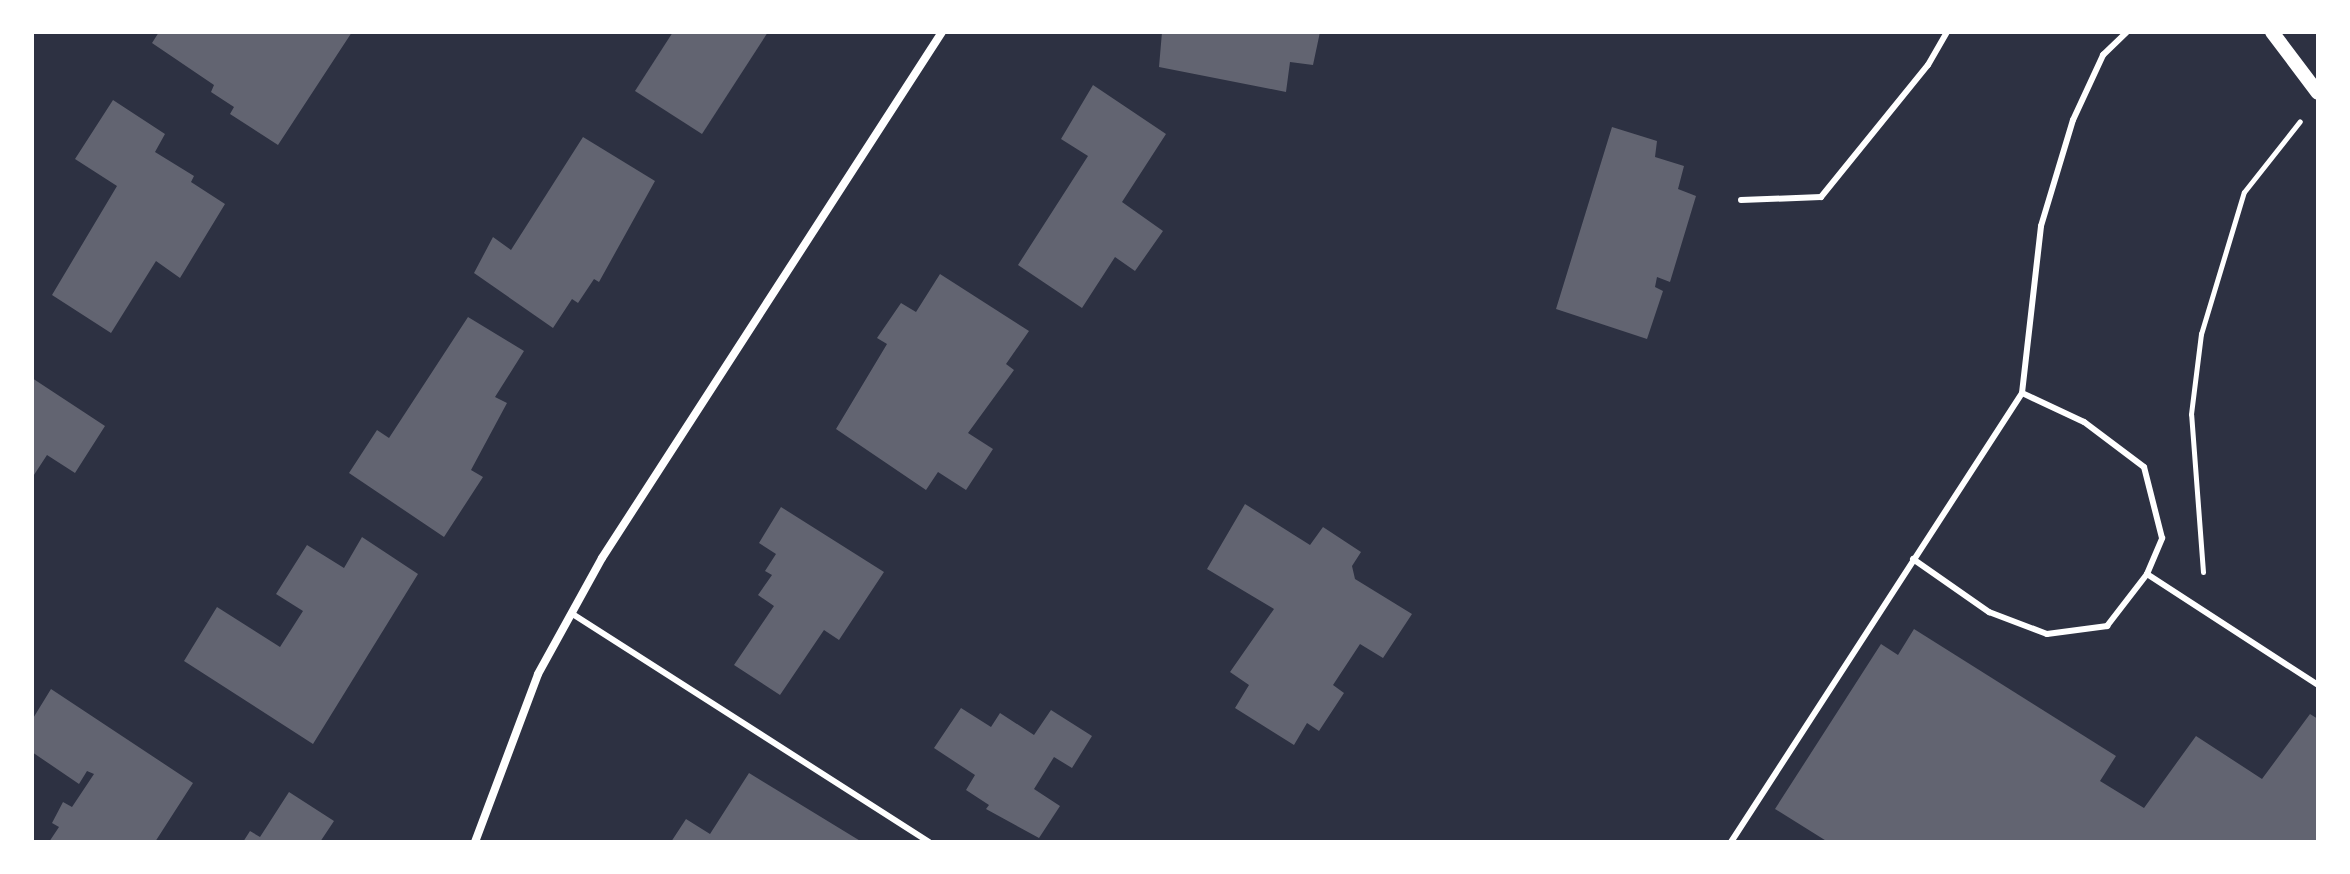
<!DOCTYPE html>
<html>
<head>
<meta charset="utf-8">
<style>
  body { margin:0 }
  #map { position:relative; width:2350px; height:874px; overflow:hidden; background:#2d3142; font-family:"Asap Condensed",sans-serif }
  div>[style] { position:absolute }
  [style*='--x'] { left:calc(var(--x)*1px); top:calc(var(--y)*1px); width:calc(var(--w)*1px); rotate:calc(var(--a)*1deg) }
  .building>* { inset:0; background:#626471 }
  .path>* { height:5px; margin:-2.5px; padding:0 2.5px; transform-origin:2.5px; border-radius:2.5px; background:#fff }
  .service>* { height:6px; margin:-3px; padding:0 3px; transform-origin:3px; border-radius:3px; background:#fff }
  .minor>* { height:8px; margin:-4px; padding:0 4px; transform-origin:4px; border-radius:4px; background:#fff }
  .tertiary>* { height:14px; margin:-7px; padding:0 7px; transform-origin:7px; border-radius:7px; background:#fff }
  span { translate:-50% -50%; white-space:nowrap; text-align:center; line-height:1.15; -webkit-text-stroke:7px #fff; paint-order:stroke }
  .frame { position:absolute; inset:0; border:34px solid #fff; pointer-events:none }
</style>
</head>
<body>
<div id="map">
  <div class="building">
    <div style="clip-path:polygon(159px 32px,352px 32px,278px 145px,230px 114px,234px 107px,211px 92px,214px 85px,152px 43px)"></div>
    <div style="clip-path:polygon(673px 32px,768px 32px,702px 134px,635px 91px)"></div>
    <div style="clip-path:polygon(1162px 32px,1320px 32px,1313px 65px,1290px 62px,1286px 92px,1159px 67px)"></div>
    <div style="clip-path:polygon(1093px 85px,1166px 134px,1122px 202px,1163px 231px,1135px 271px,1115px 257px,1082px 308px,1018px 265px,1088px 156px,1061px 139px)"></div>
    <div style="clip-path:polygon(113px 100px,165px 134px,155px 152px,194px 176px,191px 182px,225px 204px,180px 278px,156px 261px,111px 333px,52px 295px,117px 186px,75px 159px)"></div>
    <div style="clip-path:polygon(1612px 127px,1657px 141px,1655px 157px,1684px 166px,1678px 189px,1696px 196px,1670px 282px,1657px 277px,1655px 287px,1663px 291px,1647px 339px,1556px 309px)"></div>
    <div style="clip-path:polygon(583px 137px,655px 181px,599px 282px,594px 279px,578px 303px,572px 299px,553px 328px,474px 273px,493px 237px,511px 250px)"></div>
    <div style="clip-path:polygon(940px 274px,1029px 331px,1006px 364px,1014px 370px,968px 433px,993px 449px,966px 490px,938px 472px,926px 490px,836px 429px,887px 344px,877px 338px,901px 303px,916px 312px)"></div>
    <div style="clip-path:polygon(468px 317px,524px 351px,495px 397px,507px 403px,471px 470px,483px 477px,444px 537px,349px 473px,377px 430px,389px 438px)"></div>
    <div style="clip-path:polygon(32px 378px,105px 426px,75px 473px,47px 455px,32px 478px)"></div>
    <div style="clip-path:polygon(1245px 504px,1310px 545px,1323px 527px,1361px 552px,1352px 566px,1355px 579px,1412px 614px,1383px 658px,1360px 644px,1333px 685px,1344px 693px,1319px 731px,1307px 723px,1294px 745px,1235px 708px,1249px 685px,1230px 672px,1274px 609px,1207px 569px)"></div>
    <div style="clip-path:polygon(781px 507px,884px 572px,839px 640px,824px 630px,780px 695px,734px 665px,774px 606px,758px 595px,772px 575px,765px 571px,776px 554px,759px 543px)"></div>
    <div style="clip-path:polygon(362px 537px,418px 574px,313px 744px,184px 661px,217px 607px,280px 647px,303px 611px,276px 594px,307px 545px,344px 568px)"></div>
    <div style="clip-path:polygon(1914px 629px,2116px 756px,2100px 781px,2144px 808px,2196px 736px,2262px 779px,2310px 714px,2318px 719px,2318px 842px,1828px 842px,1775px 809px,1881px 644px,1898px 655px)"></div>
    <div style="clip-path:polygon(51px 689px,193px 783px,155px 842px,49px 842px,59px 827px,52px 823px,63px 802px,72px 807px,94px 774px,87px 771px,79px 784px,32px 752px,32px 720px)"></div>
    <div style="clip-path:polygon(961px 708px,991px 727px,1000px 713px,1034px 735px,1051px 710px,1092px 736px,1072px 768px,1054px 757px,1034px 789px,1060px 806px,1039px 838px,986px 809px,989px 805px,966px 790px,975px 775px,934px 748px)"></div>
    <div style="clip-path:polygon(749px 773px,862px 842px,671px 842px,686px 819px,710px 834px)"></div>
    <div style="clip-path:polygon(289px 792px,334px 821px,320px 842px,243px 842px,250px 831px,260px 837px)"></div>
  </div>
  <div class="path">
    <div style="--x:2203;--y:572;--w:158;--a:-94.3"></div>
    <div style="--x:2191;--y:414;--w:81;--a:-82.9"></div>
    <div style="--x:2201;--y:334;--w:148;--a:-73.2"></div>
    <div style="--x:2244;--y:192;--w:90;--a:-51.7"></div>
  </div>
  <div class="service">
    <div style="--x:1741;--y:200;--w:80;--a:-2.1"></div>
    <div style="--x:1821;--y:197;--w:170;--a:-51"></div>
    <div style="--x:1928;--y:65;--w:38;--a:-60"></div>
    <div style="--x:1913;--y:559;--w:93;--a:34.9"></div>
    <div style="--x:1989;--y:612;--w:62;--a:20.8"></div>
    <div style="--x:2047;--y:634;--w:61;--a:-7.6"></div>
    <div style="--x:2107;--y:626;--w:66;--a:-52.4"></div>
    <div style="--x:2147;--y:574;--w:39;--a:-67"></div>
    <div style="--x:2162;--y:538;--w:73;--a:-104.2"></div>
    <div style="--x:2144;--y:467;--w:75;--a:-143.1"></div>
    <div style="--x:2084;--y:422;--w:68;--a:-154.9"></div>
    <div style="--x:2147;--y:574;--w:204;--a:33"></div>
    <div style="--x:571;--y:613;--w:425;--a:32.6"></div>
    <div style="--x:1731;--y:842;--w:535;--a:-57.05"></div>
    <div style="--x:2022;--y:393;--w:168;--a:-83.5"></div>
    <div style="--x:2041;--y:226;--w:111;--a:-73.2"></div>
    <div style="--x:2073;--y:120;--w:72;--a:-65.2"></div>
    <div style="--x:2103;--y:55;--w:33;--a:-44"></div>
  </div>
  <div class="minor">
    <div style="--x:475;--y:842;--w:179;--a:-69.4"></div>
    <div style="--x:538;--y:674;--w:132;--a:-61.1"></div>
    <div style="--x:602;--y:558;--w:626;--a:-57.12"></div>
  </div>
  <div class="tertiary">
    <div style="--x:2272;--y:32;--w:76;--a:53"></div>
  </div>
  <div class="frame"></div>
</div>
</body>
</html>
